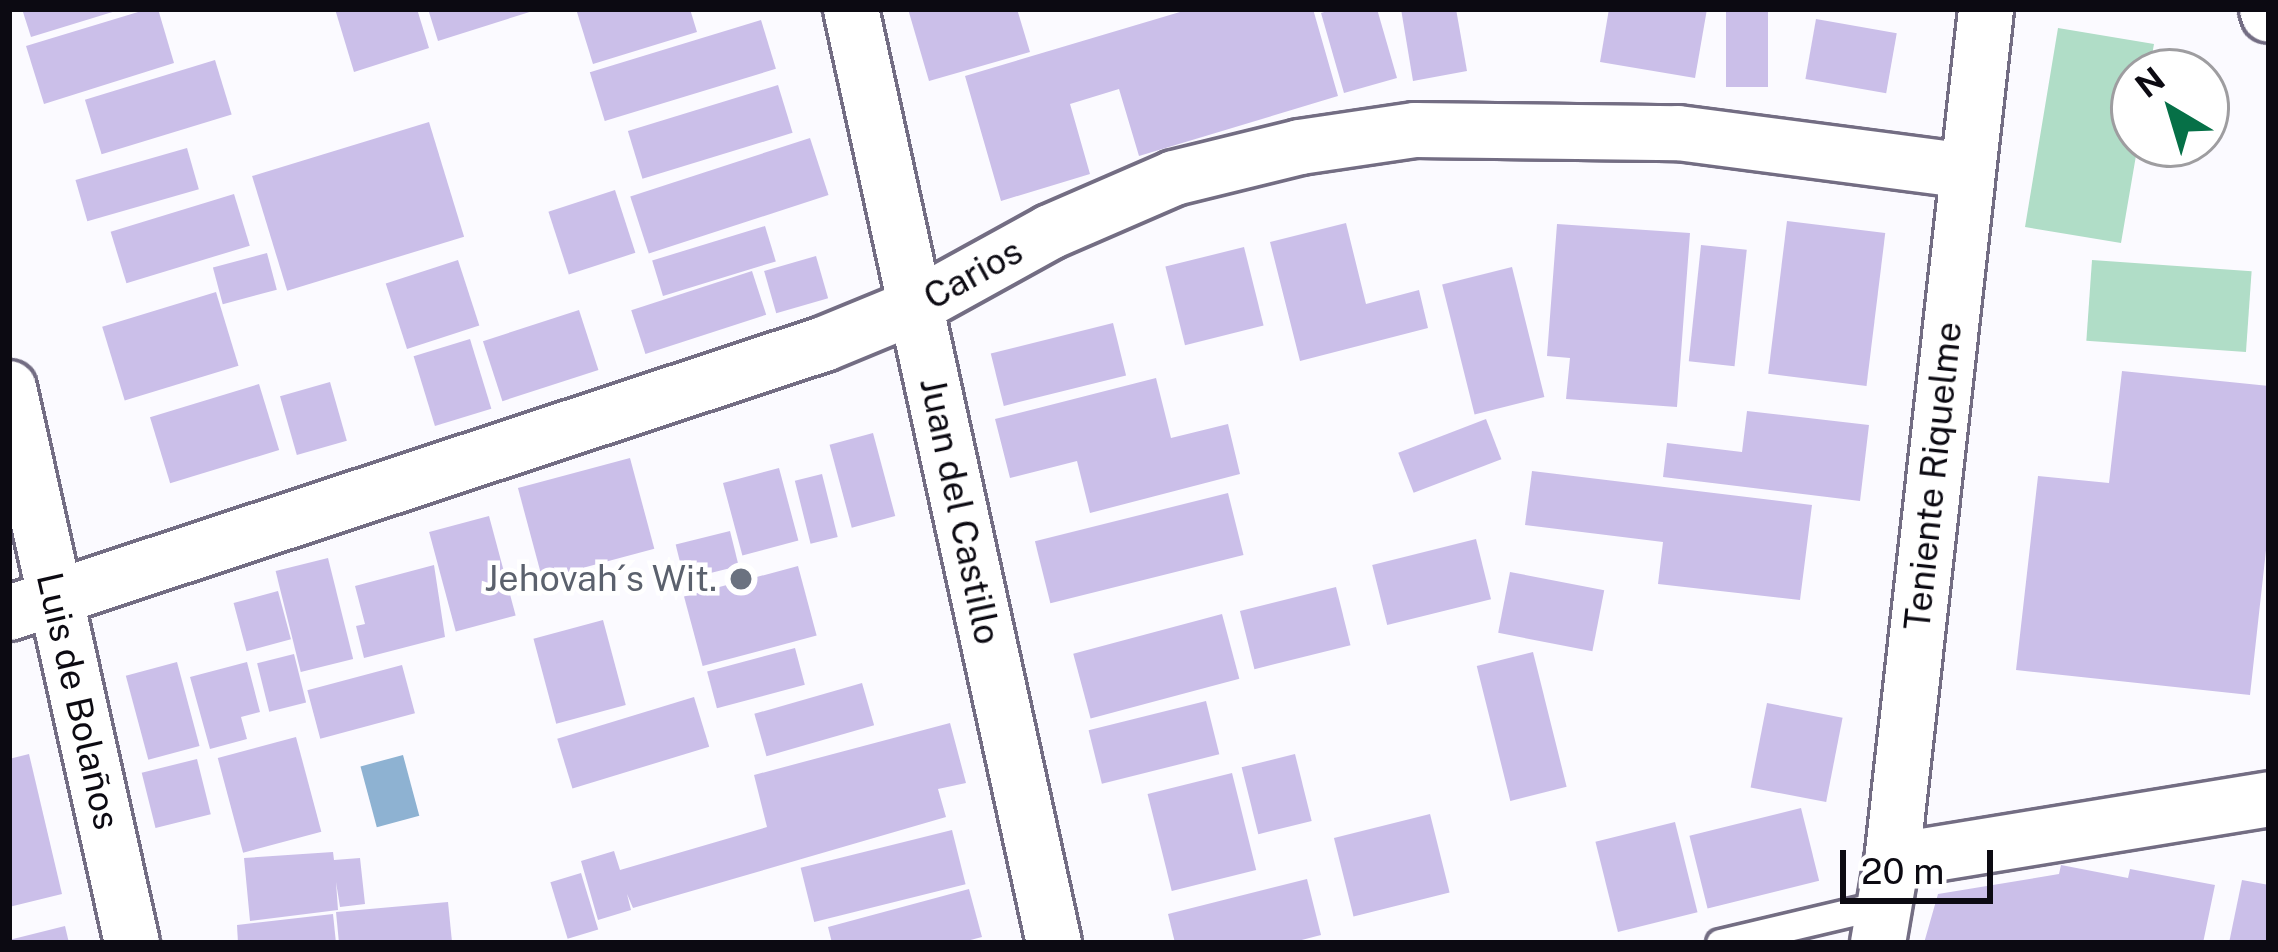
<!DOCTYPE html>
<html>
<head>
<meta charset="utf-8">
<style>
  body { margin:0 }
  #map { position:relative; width:2278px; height:952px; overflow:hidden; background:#fbfaff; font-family:"Public Sans",sans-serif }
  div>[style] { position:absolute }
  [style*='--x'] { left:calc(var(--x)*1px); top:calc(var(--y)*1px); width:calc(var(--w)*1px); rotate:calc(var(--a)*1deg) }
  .green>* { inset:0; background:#b0ddc7; transform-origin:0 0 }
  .water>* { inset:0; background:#8eb2d2; transform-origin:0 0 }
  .building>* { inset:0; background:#cbbfe9; transform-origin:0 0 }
  .roads { filter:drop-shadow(3px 0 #736d83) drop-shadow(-3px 0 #736d83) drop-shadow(0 3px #736d83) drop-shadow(0 -3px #736d83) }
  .service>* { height:27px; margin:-13.5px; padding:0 13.5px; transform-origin:13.5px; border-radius:13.5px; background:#fff }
  .minor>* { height:54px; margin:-27px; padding:0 27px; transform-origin:27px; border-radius:27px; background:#fff }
  .dots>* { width:33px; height:33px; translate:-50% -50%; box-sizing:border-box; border:6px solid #fff; border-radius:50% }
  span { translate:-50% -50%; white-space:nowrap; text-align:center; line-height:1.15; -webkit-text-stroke:9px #fff; paint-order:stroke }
  .street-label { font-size:36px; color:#0c0a12 }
  .worship-label { font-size:36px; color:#5b616d }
  .right { translate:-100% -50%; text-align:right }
  .frame { position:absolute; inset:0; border:12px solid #0c0a12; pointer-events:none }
  .north { position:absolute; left:2110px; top:48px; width:120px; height:120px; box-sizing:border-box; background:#fff; border:3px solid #9e9da0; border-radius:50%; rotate:322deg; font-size:33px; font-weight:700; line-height:48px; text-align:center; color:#0c0a12 }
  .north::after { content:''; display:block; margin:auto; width:42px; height:54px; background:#067047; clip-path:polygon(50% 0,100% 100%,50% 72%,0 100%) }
  .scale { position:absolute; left:1840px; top:850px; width:153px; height:54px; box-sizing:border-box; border:6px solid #0c0a12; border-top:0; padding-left:15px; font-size:36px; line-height:42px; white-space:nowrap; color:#0c0a12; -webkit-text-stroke:9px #fff; paint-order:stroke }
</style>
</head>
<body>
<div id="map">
  <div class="green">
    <div style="clip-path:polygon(2058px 28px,2154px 44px,2149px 72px,2134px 72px,2138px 144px,2121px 243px,2025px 227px)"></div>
    <div style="left:2092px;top:260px;width:160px;height:81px;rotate:4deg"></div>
  </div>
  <div class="water">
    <div style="left:403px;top:755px;width:63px;height:44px;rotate:75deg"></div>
  </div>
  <div class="building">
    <div style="clip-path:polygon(22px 9px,119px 9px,119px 10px,31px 37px)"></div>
    <div style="clip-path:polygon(148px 9px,158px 9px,174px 63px,44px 104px,26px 46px)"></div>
    <div style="clip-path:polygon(335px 9px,417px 9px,429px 48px,354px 72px)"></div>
    <div style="clip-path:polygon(428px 9px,536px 9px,536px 10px,438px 41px)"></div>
    <div style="clip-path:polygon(576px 9px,690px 9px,697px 32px,593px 64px)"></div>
    <div style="clip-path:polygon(908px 9px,1017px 9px,1030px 52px,929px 81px)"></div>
    <div style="clip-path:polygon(1190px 9px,1313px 9px,1338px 96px,1139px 156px,1119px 89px,1070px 104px,1090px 174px,1001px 201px,965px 76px)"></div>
    <div style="clip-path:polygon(1334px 9px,1377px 9px,1397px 78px,1344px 93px,1321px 13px)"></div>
    <div style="clip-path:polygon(1401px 9px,1456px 9px,1467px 71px,1413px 81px)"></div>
    <div style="clip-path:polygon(1609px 9px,1707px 9px,1695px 78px,1600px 62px)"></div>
    <div style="left:1726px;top:9px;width:42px;height:78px"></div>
    <div style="left:1816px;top:19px;width:82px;height:61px;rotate:10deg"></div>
    <div style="left:761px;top:20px;width:51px;height:179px;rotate:73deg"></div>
    <div style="left:215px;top:60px;width:57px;height:136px;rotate:73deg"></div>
    <div style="left:778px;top:85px;width:50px;height:157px;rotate:73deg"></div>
    <div style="left:429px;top:122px;width:120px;height:185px;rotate:73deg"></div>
    <div style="left:810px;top:138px;width:60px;height:189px;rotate:72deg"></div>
    <div style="left:187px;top:148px;width:43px;height:116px;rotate:74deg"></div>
    <div style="left:615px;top:190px;width:66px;height:70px;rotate:72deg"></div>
    <div style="left:234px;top:194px;width:54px;height:129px;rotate:73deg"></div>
    <div style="left:1787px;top:221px;width:99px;height:154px;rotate:7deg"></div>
    <div style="clip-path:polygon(1346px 223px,1366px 304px,1419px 290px,1428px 328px,1300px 361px,1270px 242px)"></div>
    <div style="clip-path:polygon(1557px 224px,1690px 233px,1677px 407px,1566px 399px,1570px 358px,1547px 356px)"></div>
    <div style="left:765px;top:226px;width:37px;height:118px;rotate:73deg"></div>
    <div style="left:1701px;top:245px;width:46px;height:117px;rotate:6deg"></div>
    <div style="left:1244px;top:247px;width:81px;height:81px;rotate:76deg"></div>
    <div style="left:267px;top:253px;width:38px;height:56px;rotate:75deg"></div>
    <div style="left:816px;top:256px;width:44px;height:54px;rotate:74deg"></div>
    <div style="left:458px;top:260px;width:69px;height:76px;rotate:72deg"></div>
    <div style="left:1512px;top:267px;width:134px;height:72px;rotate:76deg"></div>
    <div style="left:752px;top:271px;width:46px;height:127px;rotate:72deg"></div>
    <div style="left:216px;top:292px;width:77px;height:119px;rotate:73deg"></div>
    <div style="left:579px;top:310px;width:63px;height:101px;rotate:72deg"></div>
    <div style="left:1113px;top:323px;width:54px;height:126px;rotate:76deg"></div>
    <div style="left:470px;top:339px;width:73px;height:59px;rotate:73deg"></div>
    <div style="clip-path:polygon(2122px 371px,2269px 386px,2269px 523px,2250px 695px,2016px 670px,2038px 476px,2109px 483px)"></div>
    <div style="clip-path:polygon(1156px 378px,1171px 438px,1228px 424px,1240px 474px,1090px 513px,1077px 461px,1010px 478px,995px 419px)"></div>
    <div style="left:330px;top:382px;width:61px;height:52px;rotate:74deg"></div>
    <div style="left:259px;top:384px;width:69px;height:114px;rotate:73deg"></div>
    <div style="clip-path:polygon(1747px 411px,1869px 425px,1860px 501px,1663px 477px,1667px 443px,1742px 452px)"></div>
    <div style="left:1486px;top:419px;width:43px;height:94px;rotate:69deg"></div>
    <div style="left:873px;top:433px;width:86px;height:45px;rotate:75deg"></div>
    <div style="left:630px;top:458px;width:94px;height:116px;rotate:75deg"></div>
    <div style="left:779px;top:468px;width:75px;height:58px;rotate:75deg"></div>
    <div style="clip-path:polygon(1532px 471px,1812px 505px,1800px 600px,1658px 584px,1663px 542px,1525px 525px)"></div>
    <div style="left:822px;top:474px;width:65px;height:28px;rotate:76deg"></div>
    <div style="left:1228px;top:493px;width:64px;height:199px;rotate:76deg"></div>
    <div style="left:489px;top:516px;width:103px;height:62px;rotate:75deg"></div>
    <div style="left:730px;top:531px;width:36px;height:56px;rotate:76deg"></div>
    <div style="left:1476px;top:539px;width:62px;height:107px;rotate:76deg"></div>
    <div style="left:328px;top:558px;width:104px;height:54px;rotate:76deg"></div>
    <div style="clip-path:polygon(434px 565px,445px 637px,364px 658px,356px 626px,365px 624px,355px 586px)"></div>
    <div style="left:798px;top:566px;width:72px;height:118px;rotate:75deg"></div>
    <div style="left:1510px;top:572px;width:96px;height:62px;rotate:11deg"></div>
    <div style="left:1336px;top:587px;width:60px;height:99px;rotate:76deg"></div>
    <div style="left:278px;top:591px;width:50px;height:46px;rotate:75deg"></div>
    <div style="left:1222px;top:614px;width:67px;height:154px;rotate:75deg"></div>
    <div style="left:603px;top:620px;width:88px;height:72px;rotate:75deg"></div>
    <div style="left:795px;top:648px;width:38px;height:91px;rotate:75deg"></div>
    <div style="left:1533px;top:652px;width:139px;height:58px;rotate:76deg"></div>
    <div style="left:294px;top:654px;width:50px;height:38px;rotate:76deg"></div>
    <div style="left:177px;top:662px;width:87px;height:53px;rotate:75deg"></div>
    <div style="clip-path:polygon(247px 662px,260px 712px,241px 717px,247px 739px,210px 749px,190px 677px)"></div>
    <div style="left:402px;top:665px;width:50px;height:98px;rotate:75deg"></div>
    <div style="left:862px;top:683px;width:44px;height:112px;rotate:74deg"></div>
    <div style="left:694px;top:697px;width:52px;height:143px;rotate:73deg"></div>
    <div style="left:1206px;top:701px;width:55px;height:121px;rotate:76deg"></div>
    <div style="left:1767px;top:703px;width:77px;height:86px;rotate:11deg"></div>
    <div style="clip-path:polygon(950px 723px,966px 783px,938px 789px,946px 817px,633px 908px,627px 894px,631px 910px,598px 920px,581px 861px,614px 851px,620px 870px,767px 827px,754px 775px)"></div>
    <div style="left:296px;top:737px;width:98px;height:81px;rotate:75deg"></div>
    <div style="clip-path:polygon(29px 754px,62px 894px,9px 907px,9px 759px)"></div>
    <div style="left:1295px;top:754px;width:69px;height:55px;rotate:76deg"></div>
    <div style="left:197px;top:759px;width:57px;height:57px;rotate:76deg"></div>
    <div style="left:1232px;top:773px;width:100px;height:87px;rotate:76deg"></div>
    <div style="left:1801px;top:808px;width:75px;height:115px;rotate:76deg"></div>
    <div style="left:1430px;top:814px;width:81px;height:99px;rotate:76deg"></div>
    <div style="left:1675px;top:822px;width:93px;height:82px;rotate:76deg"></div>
    <div style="left:952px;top:830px;width:56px;height:156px;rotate:76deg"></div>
    <div style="clip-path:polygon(333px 852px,334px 860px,360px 858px,365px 904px,340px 907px,336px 882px,338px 910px,250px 921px,244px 858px)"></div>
    <div style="clip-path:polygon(2061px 865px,2128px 878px,2130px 869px,2215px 885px,2203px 943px,1924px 943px,1938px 894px,2059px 874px)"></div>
    <div style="left:581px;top:873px;width:59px;height:32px;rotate:73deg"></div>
    <div style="clip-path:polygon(1307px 879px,1321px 935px,1290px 943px,1175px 943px,1168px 914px)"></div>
    <div style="clip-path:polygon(2242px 880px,2269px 885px,2269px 943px,2229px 943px)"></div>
    <div style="clip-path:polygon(969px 889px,982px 937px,959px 943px,832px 943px,828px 927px)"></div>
    <div style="clip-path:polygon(448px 902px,452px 942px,339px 943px,336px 912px)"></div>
    <div style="clip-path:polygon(333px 914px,336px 943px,238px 943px,237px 925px)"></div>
    <div style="clip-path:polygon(65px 926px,69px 943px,9px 943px,9px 940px)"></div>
  </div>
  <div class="roads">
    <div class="service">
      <div style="--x:1720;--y:943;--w:170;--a:-13.3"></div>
    </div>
    <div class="minor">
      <div style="--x:851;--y:9;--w:956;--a:77.74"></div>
      <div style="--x:2267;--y:9;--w:6;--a:72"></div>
      <div style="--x:9;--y:388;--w:568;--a:77.5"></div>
      <div style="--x:9;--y:613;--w:858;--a:-18.27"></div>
      <div style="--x:824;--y:344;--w:100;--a:-22.4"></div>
      <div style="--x:916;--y:306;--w:153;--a:-28.9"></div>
      <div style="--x:1050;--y:232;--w:135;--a:-23.5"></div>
      <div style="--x:1174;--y:178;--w:130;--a:-13.8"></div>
      <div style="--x:1300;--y:147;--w:116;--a:-8.4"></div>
      <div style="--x:1415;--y:130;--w:263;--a:0.7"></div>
      <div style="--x:1678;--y:133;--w:290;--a:7.5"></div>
      <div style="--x:1892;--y:861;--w:382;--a:-9.3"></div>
      <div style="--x:1878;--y:943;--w:83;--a:-80.3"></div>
      <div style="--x:1892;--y:861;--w:857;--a:-83.7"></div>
    </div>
  </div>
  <div class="dots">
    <div style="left:741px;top:579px;background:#6b7280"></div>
  </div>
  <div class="street-label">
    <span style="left:973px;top:274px;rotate:-29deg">Carios</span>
    <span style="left:1933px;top:476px;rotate:-84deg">Teniente Riquelme</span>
    <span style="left:960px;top:511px;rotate:78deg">Juan del Castillo</span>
    <span style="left:78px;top:701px;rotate:77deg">Luis de Bolaños</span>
  </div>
  <div class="worship-label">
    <span class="right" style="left:717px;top:579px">Jehovah´s Wit.</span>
  </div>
  <div class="frame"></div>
  <div class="north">N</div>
  <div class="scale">20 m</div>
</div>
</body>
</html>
